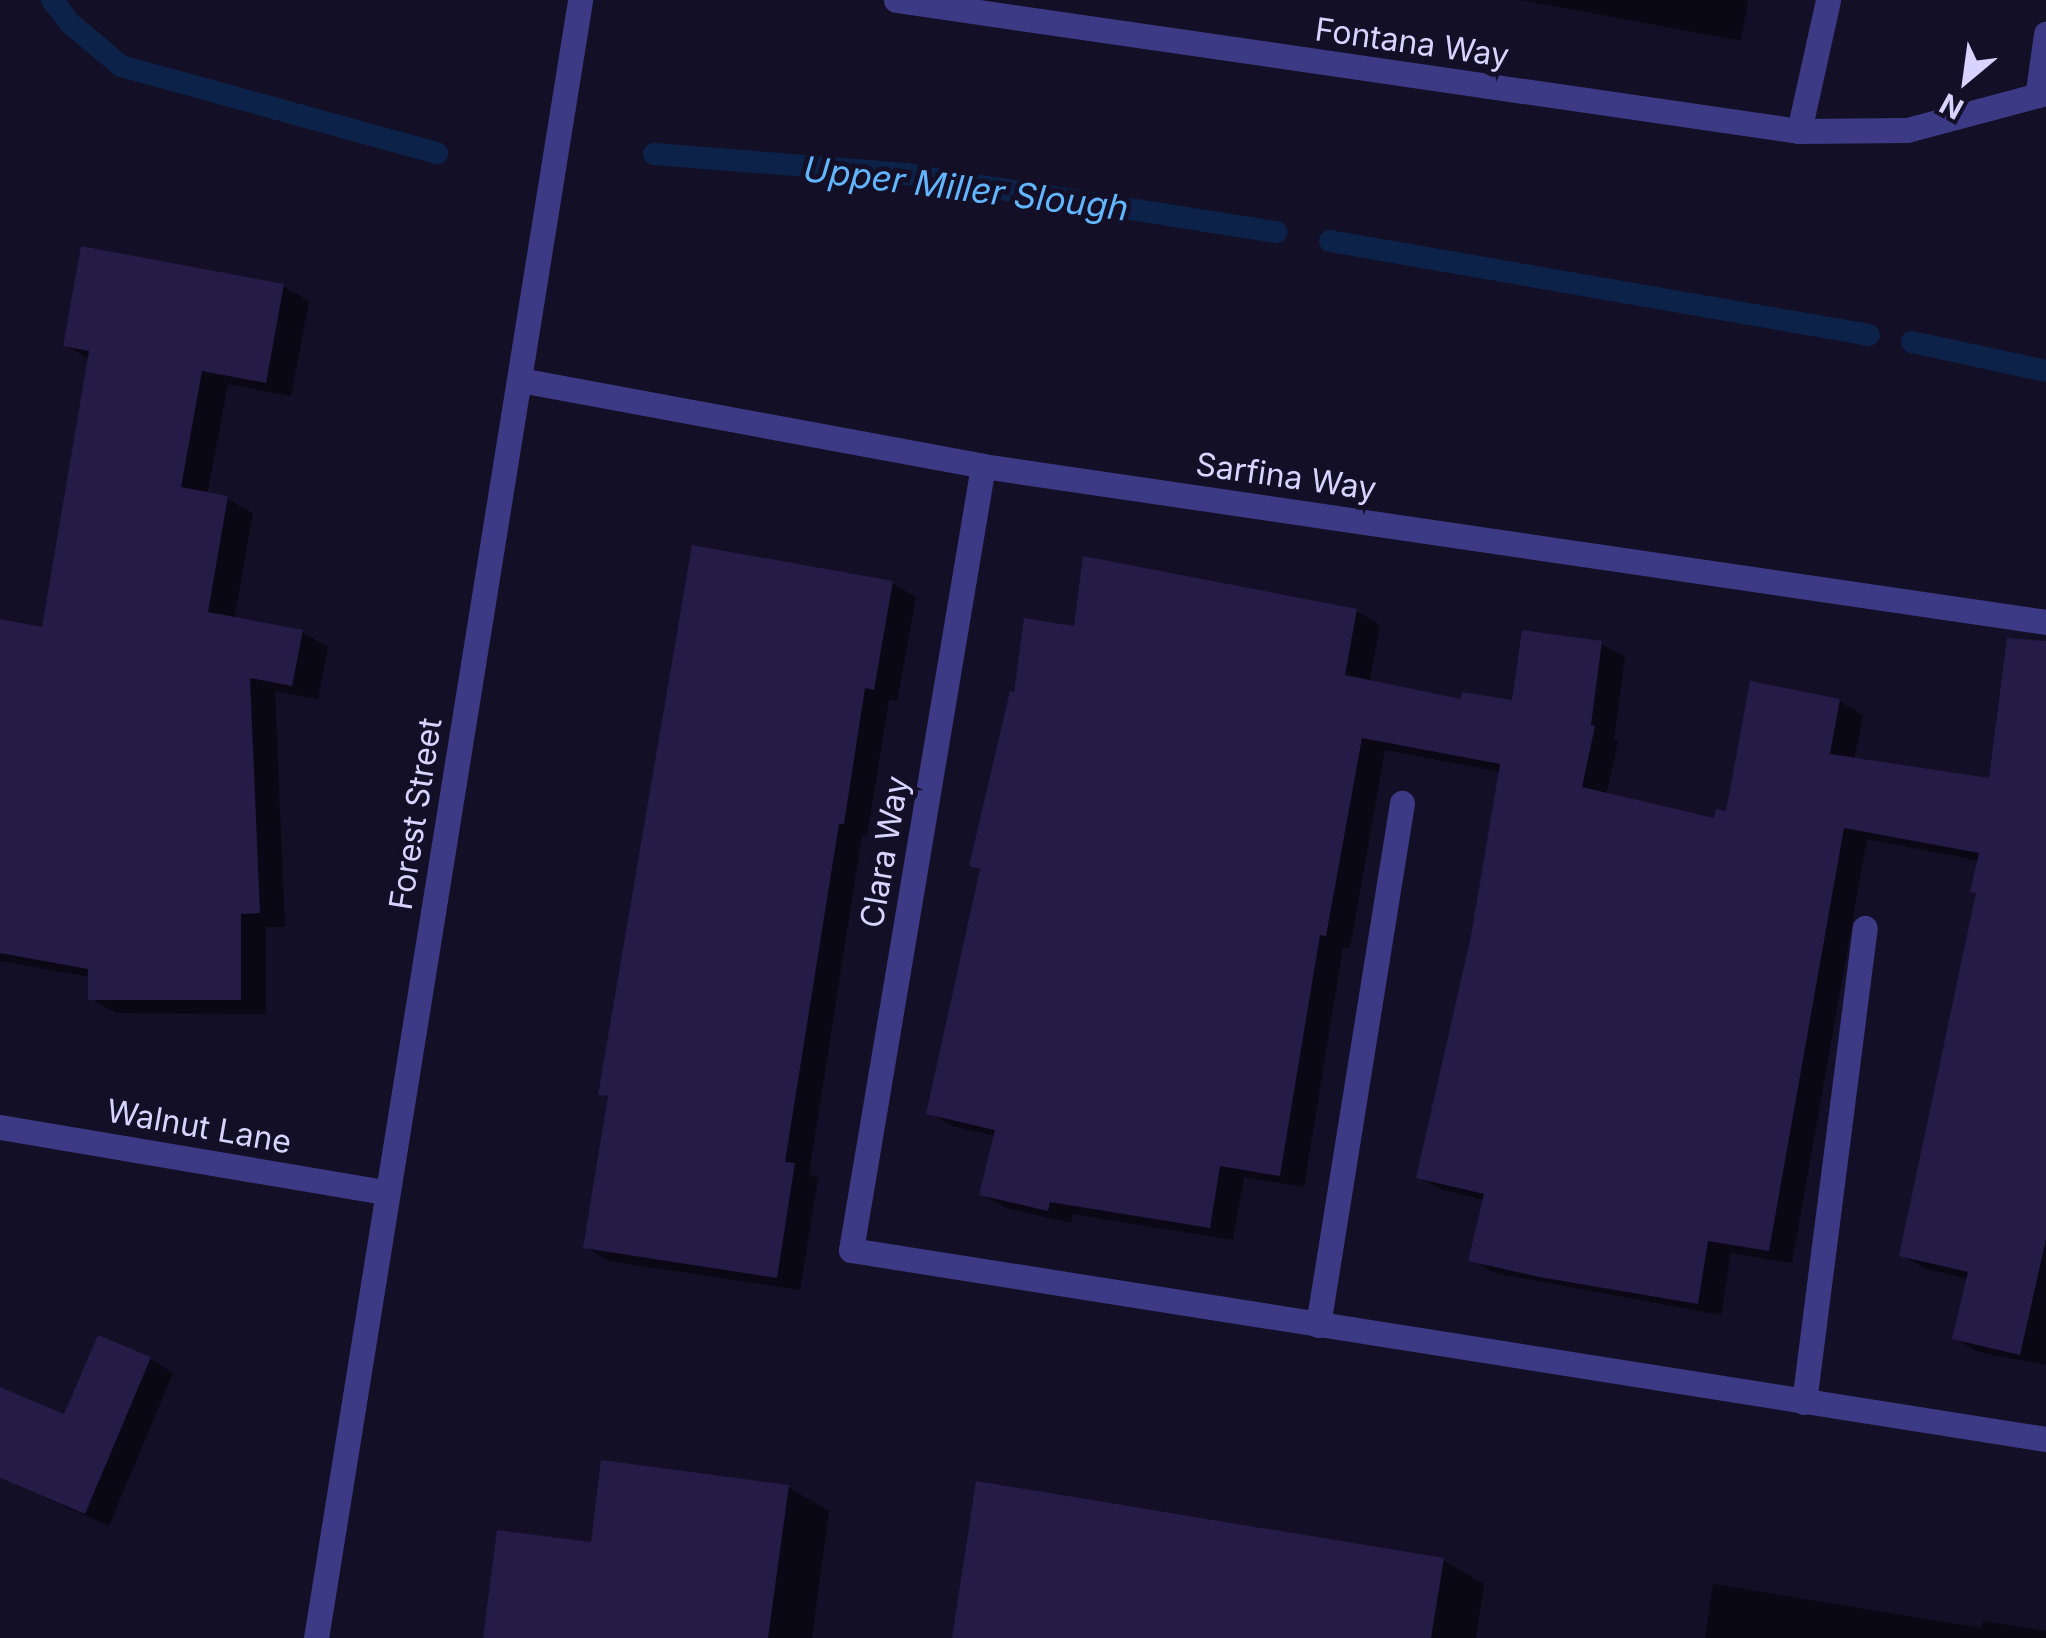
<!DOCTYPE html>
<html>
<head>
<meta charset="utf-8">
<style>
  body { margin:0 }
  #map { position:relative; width:2046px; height:1638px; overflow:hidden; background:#130f26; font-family:Inter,sans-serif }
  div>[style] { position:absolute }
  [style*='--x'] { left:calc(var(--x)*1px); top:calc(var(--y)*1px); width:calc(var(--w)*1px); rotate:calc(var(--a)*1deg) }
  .shadow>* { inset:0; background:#0007 }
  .stream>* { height:22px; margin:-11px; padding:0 11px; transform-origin:11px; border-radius:11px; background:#0c2248 }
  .building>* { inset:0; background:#241b47 }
  .service>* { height:25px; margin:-12.5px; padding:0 12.5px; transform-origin:12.5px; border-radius:12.5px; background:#3d3a85 }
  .minor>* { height:25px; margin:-12.5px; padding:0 12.5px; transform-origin:12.5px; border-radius:12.5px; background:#3d3a85 }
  span { translate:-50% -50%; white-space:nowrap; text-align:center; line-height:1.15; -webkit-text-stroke:10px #130f26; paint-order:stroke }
  .street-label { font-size:32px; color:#d9d4ff }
  .water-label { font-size:35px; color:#62b6ff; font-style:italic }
  .north { position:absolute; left:1916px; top:30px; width:100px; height:100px; -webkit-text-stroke:8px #130f26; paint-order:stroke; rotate:209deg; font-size:28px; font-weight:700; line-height:40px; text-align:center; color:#d9d4ff }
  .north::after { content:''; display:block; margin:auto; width:35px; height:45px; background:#d9d4ff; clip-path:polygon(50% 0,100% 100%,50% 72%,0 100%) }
</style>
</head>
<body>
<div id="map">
  <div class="shadow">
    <div style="clip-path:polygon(1521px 0,1748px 0,1741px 41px)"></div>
    <div style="clip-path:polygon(283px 286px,309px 301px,291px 396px,228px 384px,207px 495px,227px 499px,253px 513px,234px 620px,302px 632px,328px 647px,318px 699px,275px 691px,285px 927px,266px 927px,266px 1014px,116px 1013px,91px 999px,91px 977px,0 961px,0 621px,45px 630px,90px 359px,65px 345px)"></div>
    <div style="clip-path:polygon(892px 583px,916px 597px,897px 701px,889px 700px,867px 836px,862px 835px,809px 1174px,818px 1179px,800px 1290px,609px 1261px,586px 1247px,610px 1099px,601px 1093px)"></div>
    <div style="clip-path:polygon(1356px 611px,1380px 625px,1369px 683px,1463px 702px,1515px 702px,1601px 644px,1625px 657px,1614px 739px,1618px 742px,1606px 796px,1716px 821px,1839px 701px,1863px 715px,1854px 761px,1991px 781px,2046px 718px,2046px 1365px,1978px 1352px,1954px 1338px,1969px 1279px,1926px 1269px,1902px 1255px,1979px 894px,1980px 861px,1867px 839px,1792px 1263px,1731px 1253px,1721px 1315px,1494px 1273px,1471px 1259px,1485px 1200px,1442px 1190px,1419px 1177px,1473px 937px,1501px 772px,1385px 750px,1350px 948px,1343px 947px,1304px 1187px,1244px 1177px,1233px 1240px,1073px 1214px,1071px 1223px,1006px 1208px,982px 1194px,996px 1136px,953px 1126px,929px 1112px,982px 871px,972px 865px,1076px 628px)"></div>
    <div style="clip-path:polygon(150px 1359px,173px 1373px,109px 1526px,0 1478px,0 1419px,65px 1417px)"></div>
    <div style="clip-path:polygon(788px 1487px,829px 1511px,812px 1638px,485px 1638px,593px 1545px)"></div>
    <div style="clip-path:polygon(1443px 1560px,1484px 1584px,1476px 1638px,955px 1638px)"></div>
    <div style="clip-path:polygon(1713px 1584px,1982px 1628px,1983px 1621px,2046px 1631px,2046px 1638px,1705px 1638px)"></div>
  </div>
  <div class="stream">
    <div style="--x:52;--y:0;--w:31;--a:52"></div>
    <div style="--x:71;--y:24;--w:65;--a:40"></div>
    <div style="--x:121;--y:66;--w:328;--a:15.4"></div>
    <div style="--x:654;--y:154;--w:253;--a:4.5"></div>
    <div style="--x:906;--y:174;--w:375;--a:8.9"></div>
    <div style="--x:1330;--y:241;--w:547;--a:9.89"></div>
    <div style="--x:1912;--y:342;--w:137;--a:12.2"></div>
  </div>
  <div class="building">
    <div style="clip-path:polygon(81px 246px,284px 284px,266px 383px,202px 371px,181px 487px,228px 496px,208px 612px,303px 630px,292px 686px,250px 678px,260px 913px,241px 914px,241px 1000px,88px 1000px,88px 969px,0 953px,0 619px,42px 627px,89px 351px,63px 346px)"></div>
    <div style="clip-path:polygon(692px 545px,893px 581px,874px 690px,865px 688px,844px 824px,839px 824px,785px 1162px,795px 1163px,777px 1278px,583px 1248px,608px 1096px,598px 1095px)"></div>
    <div style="clip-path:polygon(1083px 556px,1357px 609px,1345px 675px,1461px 699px,1462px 692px,1512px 700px,1522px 630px,1602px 641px,1591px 725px,1595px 726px,1582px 787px,1714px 818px,1716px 809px,1726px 811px,1750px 681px,1840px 699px,1830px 754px,1989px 778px,2007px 638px,2046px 641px,2046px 1239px,2020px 1355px,1952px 1339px,1968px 1272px,1899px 1256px,1976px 893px,1970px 892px,1979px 853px,1844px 828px,1769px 1251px,1708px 1241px,1698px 1304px,1539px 1277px,1468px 1261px,1484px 1194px,1416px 1178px,1471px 936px,1500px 764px,1362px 738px,1326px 936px,1320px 935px,1280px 1176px,1220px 1166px,1210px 1228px,1050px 1202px,1048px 1211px,979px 1195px,995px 1130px,926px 1114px,980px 869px,969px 866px,1010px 691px,1014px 692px,1024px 618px,1074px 626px)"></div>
    <div style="clip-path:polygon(98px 1335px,151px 1357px,85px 1514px,0 1478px,0 1387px,64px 1414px)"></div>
    <div style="clip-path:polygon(601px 1460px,789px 1485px,768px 1638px,483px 1638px,497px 1530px,591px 1542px)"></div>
    <div style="clip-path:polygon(976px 1481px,1444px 1558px,1431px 1638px,952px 1638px)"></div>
  </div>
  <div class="service">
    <div style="--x:2038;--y:91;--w:58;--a:-82"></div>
    <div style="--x:1799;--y:131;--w:108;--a:-0.5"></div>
    <div style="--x:1907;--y:130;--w:144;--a:-14.9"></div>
    <div style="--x:1318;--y:1325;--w:529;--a:-80.86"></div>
    <div style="--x:1804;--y:1402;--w:478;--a:-82.7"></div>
  </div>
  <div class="minor">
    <div style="--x:896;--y:0;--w:912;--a:8.25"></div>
    <div style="--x:1799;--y:131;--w:134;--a:-77.5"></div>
    <div style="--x:520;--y:380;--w:471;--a:10.5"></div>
    <div style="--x:983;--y:466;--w:1074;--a:8.35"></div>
    <div style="--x:983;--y:466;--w:795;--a:99.56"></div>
    <div style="--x:851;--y:1250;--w:1210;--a:8.99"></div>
    <div style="--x:0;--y:1127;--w:391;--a:9.6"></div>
    <div style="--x:316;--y:1638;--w:1659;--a:-80.84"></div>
  </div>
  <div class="street-label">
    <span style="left:1412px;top:43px;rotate:8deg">Fontana Way</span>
    <span style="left:1286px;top:477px;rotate:8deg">Sarfina Way</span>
    <span style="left:416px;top:814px;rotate:-81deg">Forest Street</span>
    <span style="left:885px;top:852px;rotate:-80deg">Clara Way</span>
    <span style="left:199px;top:1127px;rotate:10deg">Walnut Lane</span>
  </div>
  <div class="water-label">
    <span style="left:966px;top:188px;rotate:7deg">Upper Miller Slough</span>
  </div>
  <div class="north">N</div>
</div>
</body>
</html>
